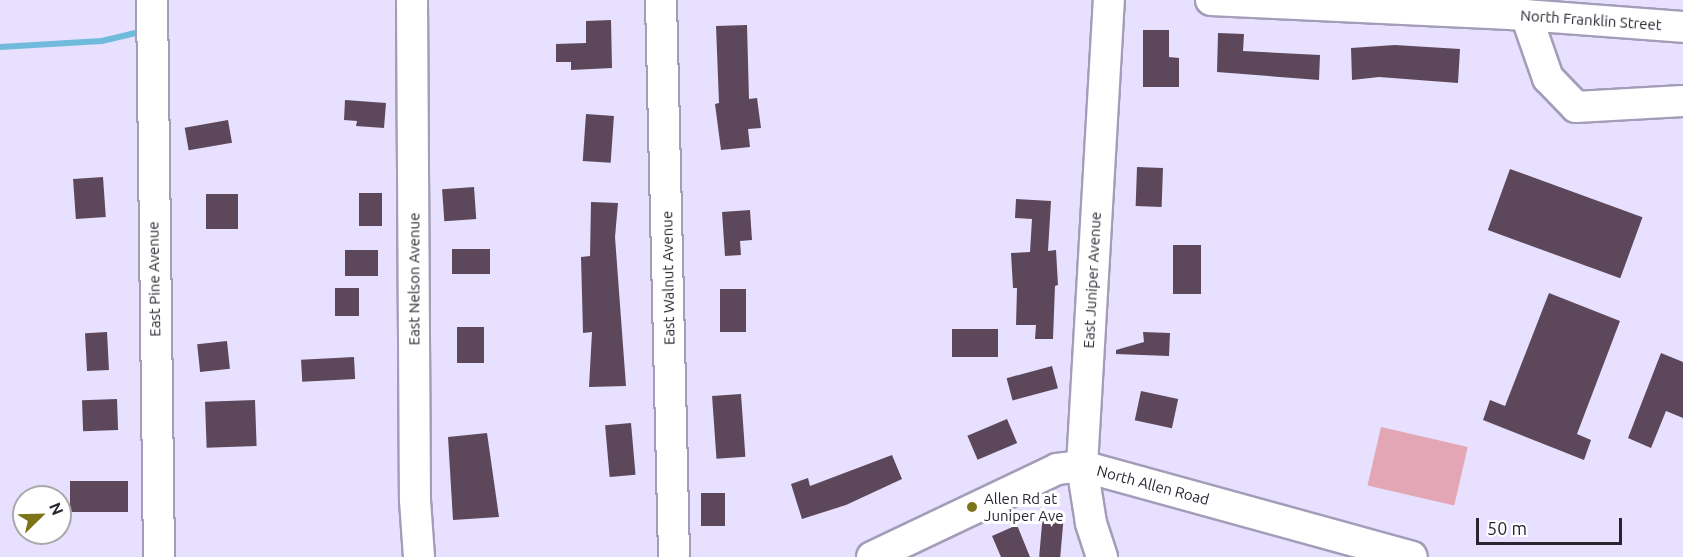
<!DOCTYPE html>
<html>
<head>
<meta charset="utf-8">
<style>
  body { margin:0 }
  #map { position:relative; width:1683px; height:557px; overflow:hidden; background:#e7e0fe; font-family:Ubuntu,sans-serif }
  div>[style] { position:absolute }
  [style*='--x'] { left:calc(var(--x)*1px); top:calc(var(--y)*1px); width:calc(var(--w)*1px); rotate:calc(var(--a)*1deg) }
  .green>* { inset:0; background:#e3a6b5; transform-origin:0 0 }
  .stream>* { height:6px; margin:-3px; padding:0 3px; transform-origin:3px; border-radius:3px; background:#70bbdb }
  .building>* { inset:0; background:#5d485b; transform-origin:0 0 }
  .roads { filter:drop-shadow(2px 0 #a39db9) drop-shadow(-2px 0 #a39db9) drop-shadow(0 2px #a39db9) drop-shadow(0 -2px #a39db9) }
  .minor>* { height:30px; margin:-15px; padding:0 15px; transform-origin:15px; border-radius:15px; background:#fff }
  .dots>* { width:16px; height:16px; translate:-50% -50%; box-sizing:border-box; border:3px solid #fff; border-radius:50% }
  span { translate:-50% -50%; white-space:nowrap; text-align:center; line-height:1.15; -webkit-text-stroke:6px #fff; paint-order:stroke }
  .street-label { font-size:15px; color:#282530 }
  .poi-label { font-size:15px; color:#282530 }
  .left { translate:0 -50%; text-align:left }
  .north { position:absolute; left:12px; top:485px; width:60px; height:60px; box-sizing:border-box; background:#fff; border:2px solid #a9a8ac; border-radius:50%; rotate:67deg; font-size:16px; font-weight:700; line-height:24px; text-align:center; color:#282530 }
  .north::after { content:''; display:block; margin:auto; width:21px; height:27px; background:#7b7418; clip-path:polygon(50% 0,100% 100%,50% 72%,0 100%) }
  .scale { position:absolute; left:1476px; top:518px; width:146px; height:27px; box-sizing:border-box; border:3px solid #282530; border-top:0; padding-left:8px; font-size:18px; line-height:21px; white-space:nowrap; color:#282530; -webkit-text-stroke:4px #fff; paint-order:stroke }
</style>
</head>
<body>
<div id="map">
  <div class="green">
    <div style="left:1381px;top:427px;width:89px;height:60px;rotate:13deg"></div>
  </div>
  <div class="stream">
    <div style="--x:0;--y:47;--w:102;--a:-3.4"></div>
    <div style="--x:102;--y:41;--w:43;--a:-13.4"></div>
  </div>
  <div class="building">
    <div style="clip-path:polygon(611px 20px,612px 68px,571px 70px,571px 62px,556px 62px,556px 44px,586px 43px,586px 21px)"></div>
    <div style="clip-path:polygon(747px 25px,749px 99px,757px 98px,761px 128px,748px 129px,750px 147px,721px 150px,715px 104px,719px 103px,716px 26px)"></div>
    <div style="clip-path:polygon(1143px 30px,1169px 30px,1169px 57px,1179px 58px,1179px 87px,1143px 87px)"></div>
    <div style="clip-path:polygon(1218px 33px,1244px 34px,1243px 51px,1320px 55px,1319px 80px,1217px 72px)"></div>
    <div style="clip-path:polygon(1395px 45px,1460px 49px,1458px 83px,1379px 77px,1352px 80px,1351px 48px)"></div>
    <div style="clip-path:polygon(345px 100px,386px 103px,384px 128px,356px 126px,357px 121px,344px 120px)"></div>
    <div style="left:586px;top:114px;width:28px;height:47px;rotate:4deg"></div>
    <div style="left:228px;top:120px;width:23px;height:44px;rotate:80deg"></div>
    <div style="left:1137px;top:167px;width:26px;height:39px;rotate:2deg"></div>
    <div style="left:1510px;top:169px;width:141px;height:65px;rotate:20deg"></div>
    <div style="left:103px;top:177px;width:40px;height:30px;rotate:86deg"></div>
    <div style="left:474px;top:187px;width:32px;height:32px;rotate:86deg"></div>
    <div style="left:359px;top:193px;width:23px;height:33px"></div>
    <div style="left:238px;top:194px;width:35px;height:32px;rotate:90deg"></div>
    <div style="clip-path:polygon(1016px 199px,1051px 201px,1048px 251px,1056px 250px,1058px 285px,1055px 286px,1053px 339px,1035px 339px,1036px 325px,1016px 325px,1017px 288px,1013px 288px,1011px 253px,1030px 252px,1032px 219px,1015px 218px)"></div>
    <div style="clip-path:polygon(591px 202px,618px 203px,615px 237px,626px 386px,589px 387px,592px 332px,583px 333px,581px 257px,590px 256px)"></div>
    <div style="clip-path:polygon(750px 210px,752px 240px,740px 241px,741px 255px,725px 256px,722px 212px)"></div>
    <div style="left:1173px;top:245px;width:28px;height:49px"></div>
    <div style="left:452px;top:249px;width:38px;height:25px"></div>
    <div style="left:345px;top:250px;width:33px;height:26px"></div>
    <div style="left:335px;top:288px;width:24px;height:28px"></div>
    <div style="left:720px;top:289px;width:26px;height:43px"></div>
    <div style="clip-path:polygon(1549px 293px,1620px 321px,1577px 434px,1591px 440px,1584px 460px,1483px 420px,1490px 400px,1505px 406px)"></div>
    <div style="left:457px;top:327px;width:27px;height:36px"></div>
    <div style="left:952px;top:329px;width:46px;height:28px"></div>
    <div style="left:107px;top:332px;width:38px;height:22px;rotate:87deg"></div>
    <div style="clip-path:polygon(1143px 332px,1170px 333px,1169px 356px,1116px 354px,1116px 350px,1144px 342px)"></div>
    <div style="left:227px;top:341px;width:28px;height:30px;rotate:84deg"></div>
    <div style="clip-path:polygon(1661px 353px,1683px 362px,1683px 418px,1666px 411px,1651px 448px,1628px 438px)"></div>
    <div style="left:354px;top:357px;width:22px;height:53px;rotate:87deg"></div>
    <div style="left:1052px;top:366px;width:23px;height:47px;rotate:75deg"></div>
    <div style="left:1141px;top:391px;width:38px;height:30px;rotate:12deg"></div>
    <div style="left:741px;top:394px;width:63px;height:29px;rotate:86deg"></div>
    <div style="left:117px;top:399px;width:31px;height:35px;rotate:88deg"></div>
    <div style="left:255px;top:400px;width:46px;height:50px;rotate:88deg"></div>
    <div style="left:1007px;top:419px;width:26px;height:43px;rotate:67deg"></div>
    <div style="left:631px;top:423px;width:52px;height:26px;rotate:85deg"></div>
    <div style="clip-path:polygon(487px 433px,499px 517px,453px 520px,448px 437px)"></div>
    <div style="clip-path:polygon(892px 455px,902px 479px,846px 505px,802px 519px,791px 484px,808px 478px,810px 486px)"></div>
    <div style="left:128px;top:481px;width:31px;height:58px;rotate:90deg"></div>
    <div style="left:701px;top:493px;width:24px;height:33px"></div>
    <div style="left:1043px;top:513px;width:21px;height:44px;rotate:5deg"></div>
    <div style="clip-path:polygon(1017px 525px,1030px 557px,1001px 557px,992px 536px)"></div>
  </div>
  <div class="roads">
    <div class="minor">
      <div style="--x:152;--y:0;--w:557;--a:89.28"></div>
      <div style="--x:412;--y:0;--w:500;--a:89.66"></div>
      <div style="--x:415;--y:500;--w:57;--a:86"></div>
      <div style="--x:661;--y:0;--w:557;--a:88.66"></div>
      <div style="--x:1211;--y:0;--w:300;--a:2.7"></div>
      <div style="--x:1511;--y:14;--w:172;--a:4.3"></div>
      <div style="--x:1526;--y:15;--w:67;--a:70.8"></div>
      <div style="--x:1548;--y:78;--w:40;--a:46"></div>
      <div style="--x:1576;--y:107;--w:107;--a:-3.2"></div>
      <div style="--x:872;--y:557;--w:205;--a:-25.4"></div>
      <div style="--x:1057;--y:469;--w:25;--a:-7"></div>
      <div style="--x:1082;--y:466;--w:342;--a:15.4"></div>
      <div style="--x:1102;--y:557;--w:36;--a:-108"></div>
      <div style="--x:1091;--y:523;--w:58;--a:-99"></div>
      <div style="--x:1082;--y:466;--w:467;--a:-86.7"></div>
    </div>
  </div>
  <div class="dots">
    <div style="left:972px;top:507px;background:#7b7418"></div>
  </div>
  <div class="street-label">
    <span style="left:1591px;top:20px;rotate:4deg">North Franklin Street</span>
    <span style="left:668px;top:278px;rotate:-91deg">East Walnut Avenue</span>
    <span style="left:154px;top:279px;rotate:-91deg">East Pine Avenue</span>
    <span style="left:414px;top:279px;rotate:-90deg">East Nelson Avenue</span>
    <span style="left:1092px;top:280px;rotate:-87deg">East Juniper Avenue</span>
    <span style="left:1153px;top:485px;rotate:15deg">North Allen Road</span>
  </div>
  <div class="poi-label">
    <span class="left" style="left:984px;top:507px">Allen Rd at<br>Juniper Ave</span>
  </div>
  <div class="north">N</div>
  <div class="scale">50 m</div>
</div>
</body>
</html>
